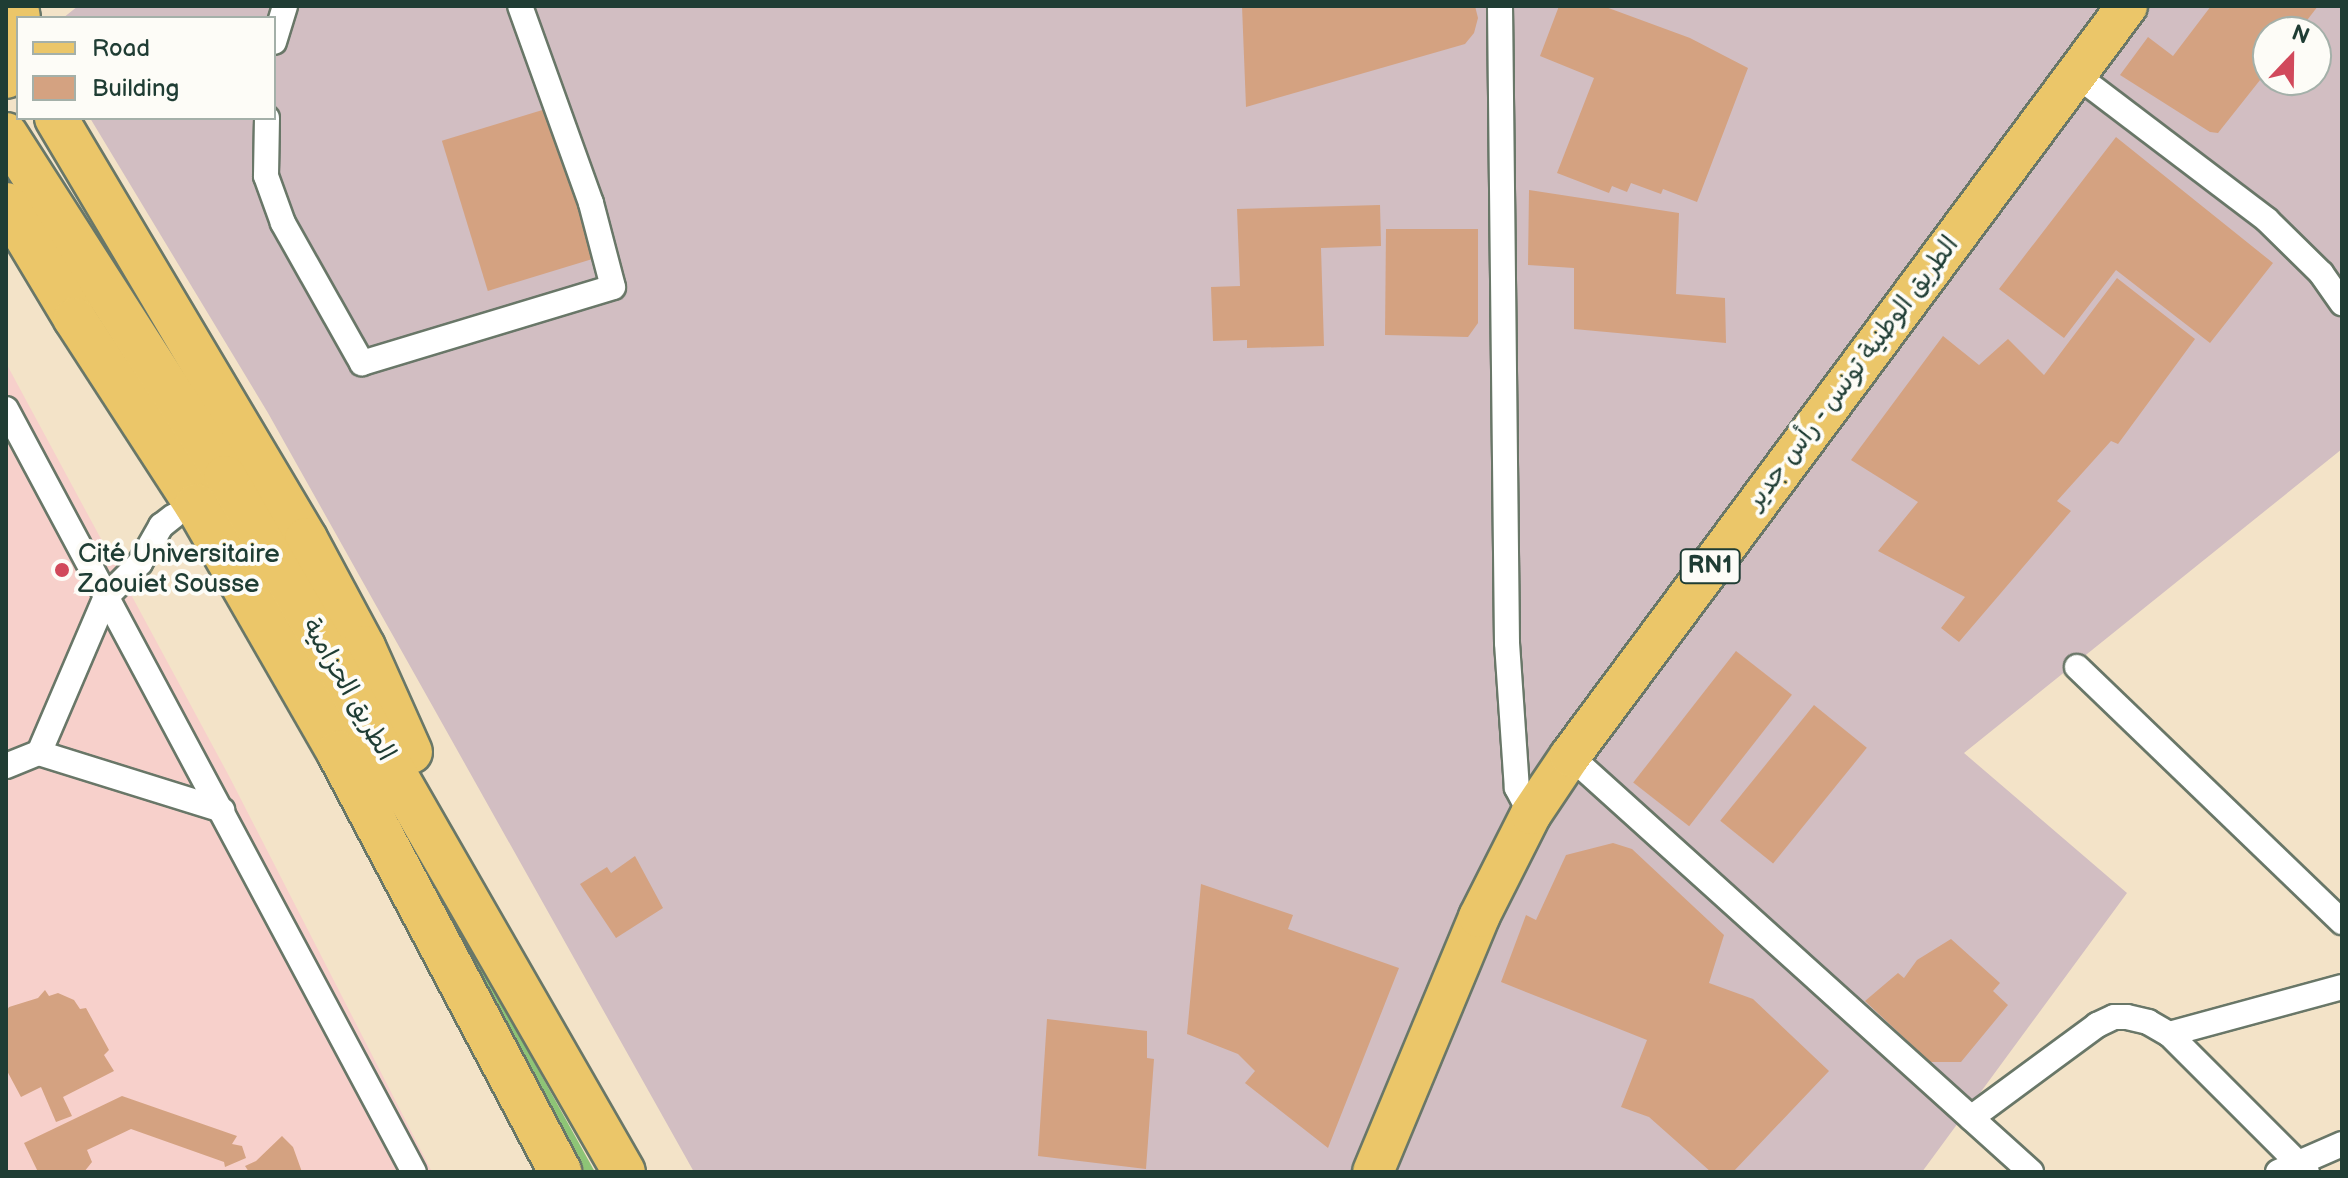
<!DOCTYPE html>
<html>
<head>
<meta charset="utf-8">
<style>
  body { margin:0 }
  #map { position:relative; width:2348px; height:1178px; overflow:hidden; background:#f3e3c8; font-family:"Balsamiq Sans","Playpen Sans Arabic",sans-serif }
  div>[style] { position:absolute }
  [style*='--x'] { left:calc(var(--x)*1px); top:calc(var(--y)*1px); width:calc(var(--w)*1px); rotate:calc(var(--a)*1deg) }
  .built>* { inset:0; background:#f7d0cb }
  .industrial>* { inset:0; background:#d2bec2 }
  .green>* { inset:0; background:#8ec476 }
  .building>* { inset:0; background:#d4a281; transform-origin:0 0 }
  .roads { filter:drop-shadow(2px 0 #697768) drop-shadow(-2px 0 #697768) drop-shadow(0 2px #697768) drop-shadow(0 -2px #697768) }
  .minor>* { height:24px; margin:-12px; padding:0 12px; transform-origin:12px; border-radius:12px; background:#fff }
  .primary>* { height:40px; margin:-20px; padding:0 20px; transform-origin:20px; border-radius:20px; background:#ebc669 }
  .trunk>* { height:42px; margin:-21px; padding:0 21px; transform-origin:21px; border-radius:21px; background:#ebc669 }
  .dots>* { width:22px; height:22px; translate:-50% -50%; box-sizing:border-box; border:4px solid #fdfcf7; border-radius:50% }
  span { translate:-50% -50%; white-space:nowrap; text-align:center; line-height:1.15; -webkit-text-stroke:8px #fdfcf7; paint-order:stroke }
  .shield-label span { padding:2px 6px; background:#fdfcf7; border:2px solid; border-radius:6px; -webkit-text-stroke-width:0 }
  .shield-label { font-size:24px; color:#1f3d34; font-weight:700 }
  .street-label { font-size:26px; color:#1f3d34 }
  .poi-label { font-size:26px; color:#1f3d34 }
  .left { translate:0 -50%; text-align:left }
  .frame { position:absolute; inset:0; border:8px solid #1f3d34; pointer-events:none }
  .legend { position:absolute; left:16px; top:16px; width:260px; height:104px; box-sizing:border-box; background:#fdfcf7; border:2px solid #a4b0a9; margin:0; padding:10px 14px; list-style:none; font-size:24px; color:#1f3d34 }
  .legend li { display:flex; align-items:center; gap:16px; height:40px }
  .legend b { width:40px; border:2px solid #a4b0a9 }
  .north { position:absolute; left:2252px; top:16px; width:80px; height:80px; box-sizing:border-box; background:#fdfcf7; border:2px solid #a4b0a9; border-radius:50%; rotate:22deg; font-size:22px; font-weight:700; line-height:32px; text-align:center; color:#1f3d34 }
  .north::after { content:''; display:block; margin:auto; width:28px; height:36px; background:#d1495b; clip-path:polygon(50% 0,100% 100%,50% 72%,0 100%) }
</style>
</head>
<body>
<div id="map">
  <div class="built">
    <div style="clip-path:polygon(6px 363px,229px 776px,432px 1172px,6px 1172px)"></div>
  </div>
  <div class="industrial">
    <div style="clip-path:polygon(evenodd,78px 6px,2342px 6px,2342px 449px,1964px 753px,2127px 893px,1922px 1172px,694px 1172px,268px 413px,90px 118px,274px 118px,274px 18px,63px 18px,78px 6px,2268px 32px,2316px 32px,2316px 80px,2268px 80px,2268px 32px)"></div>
  </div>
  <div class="green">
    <div style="clip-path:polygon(399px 810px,478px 961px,595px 1172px,585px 1172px,466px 958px,391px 814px)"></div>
  </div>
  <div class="building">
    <div style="clip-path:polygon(1242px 6px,1475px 6px,1478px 18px,1474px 33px,1465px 44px,1246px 107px)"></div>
    <div style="clip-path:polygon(1559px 6px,1603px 6px,1690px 38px,1748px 68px,1697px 202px,1663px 189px,1661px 194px,1631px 183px,1627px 192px,1612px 186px,1609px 193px,1557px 173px,1594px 78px,1540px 56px)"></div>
    <div style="clip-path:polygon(2211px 6px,2318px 6px,2298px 32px,2268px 32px,2268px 70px,2218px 133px,2210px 132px,2120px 75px,2148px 37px,2173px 56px)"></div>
    <div style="left:549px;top:108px;width:157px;height:112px;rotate:73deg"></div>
    <div style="clip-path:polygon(2116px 137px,2273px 263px,2210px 343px,2116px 270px,2064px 338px,1999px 289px)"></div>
    <div style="clip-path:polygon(1529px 190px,1679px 213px,1676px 294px,1725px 298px,1726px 343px,1574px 329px,1574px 268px,1528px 265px)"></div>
    <div style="clip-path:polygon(1380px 205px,1381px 246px,1321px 248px,1324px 346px,1247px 348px,1247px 340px,1213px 341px,1211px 287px,1240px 286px,1237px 209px)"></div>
    <div style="clip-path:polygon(1386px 229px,1478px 229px,1478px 323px,1468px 337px,1385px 335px)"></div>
    <div style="clip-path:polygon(2117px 278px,2195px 339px,2118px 444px,2111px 441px,2057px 501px,2071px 511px,1959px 642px,1941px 628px,1965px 597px,1878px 551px,1918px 502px,1851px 460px,1943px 336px,1979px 365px,2008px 339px,2044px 375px)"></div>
    <div style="left:1736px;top:651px;width:71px;height:167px;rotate:38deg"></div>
    <div style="left:1814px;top:705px;width:68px;height:149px;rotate:39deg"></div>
    <div style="clip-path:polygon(1613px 843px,1632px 849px,1724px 935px,1709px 983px,1753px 999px,1829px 1071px,1733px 1172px,1711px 1172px,1649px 1117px,1621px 1107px,1647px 1040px,1501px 982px,1526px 915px,1536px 920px,1566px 855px)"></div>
    <div style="clip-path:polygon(635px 856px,663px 908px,616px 938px,580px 884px,607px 867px,611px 873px)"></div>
    <div style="clip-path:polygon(1201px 884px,1293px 915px,1288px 929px,1399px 968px,1328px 1148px,1245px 1083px,1255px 1071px,1238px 1054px,1187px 1034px)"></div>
    <div style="clip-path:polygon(1951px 939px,2000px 983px,1993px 991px,2008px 1005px,1961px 1062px,1930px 1062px,1865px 1001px,1898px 973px,1904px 978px,1917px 960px)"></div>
    <div style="clip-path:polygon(45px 990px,49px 996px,58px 993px,74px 1000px,80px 1009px,86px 1008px,109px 1050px,104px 1055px,114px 1071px,63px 1097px,72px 1116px,56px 1122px,41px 1087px,21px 1097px,6px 1069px,6px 1012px,9px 1007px,38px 998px)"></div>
    <div style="clip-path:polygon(1047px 1019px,1147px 1031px,1147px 1058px,1154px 1059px,1146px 1169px,1038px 1156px)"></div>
    <div style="clip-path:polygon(122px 1096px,237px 1136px,232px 1144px,242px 1146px,246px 1158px,225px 1167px,224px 1162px,131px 1129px,87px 1150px,92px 1162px,84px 1172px,38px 1172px,24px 1143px)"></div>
    <div style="clip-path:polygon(282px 1136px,293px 1147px,302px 1172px,249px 1172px,245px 1166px,256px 1161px)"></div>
  </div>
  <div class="roads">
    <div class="minor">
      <div style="--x:1500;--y:6;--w:637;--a:89.37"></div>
      <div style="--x:1507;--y:643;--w:145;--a:86.1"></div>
      <div style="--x:1517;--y:788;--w:30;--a:62"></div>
      <div style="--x:274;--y:42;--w:38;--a:-73"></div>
      <div style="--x:2075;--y:74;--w:241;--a:37.2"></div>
      <div style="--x:2267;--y:220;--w:76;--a:44.5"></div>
      <div style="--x:2321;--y:273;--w:37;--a:55"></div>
      <div style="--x:267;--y:118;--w:58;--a:91"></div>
      <div style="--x:266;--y:176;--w:50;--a:70.1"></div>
      <div style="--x:283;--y:223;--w:161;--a:60.6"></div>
      <div style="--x:362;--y:363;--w:262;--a:-16.8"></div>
      <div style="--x:613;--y:287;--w:87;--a:-104.7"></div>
      <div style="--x:591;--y:203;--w:209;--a:-109.8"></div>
      <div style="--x:6;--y:409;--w:865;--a:61.87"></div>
      <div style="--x:2077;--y:667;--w:368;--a:43.9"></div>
      <div style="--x:39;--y:753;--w:170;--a:-66.8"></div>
      <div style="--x:106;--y:597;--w:48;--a:-45"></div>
      <div style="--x:140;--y:563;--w:43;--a:-60.4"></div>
      <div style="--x:161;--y:526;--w:16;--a:-38"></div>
      <div style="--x:1570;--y:756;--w:621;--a:42.06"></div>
      <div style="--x:6;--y:766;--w:35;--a:-22"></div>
      <div style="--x:39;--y:753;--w:192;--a:17.3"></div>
      <div style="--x:2169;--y:1034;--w:179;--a:-15.2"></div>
      <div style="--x:1971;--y:1118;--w:157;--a:-36.4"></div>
      <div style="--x:2097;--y:1025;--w:19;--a:-25"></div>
      <div style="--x:2114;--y:1017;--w:13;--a:0"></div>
      <div style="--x:2127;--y:1017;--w:22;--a:13"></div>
      <div style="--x:2148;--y:1022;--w:24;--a:30"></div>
      <div style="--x:2169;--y:1034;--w:195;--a:45"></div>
      <div style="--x:2278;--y:1172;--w:70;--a:-23.6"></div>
    </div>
    <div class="primary">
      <div style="--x:1373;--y:1172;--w:276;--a:-67.4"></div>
      <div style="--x:1479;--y:917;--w:115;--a:-63.2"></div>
      <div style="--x:1531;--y:814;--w:70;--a:-56.1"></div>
      <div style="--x:1570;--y:756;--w:934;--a:-53.4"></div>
    </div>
    <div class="trunk">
      <div style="--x:17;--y:6;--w:12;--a:81"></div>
      <div style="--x:6;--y:77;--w:30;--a:-66"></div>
      <div style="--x:56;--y:118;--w:490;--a:59.3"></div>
      <div style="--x:306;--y:539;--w:123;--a:61.8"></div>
      <div style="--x:364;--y:647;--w:115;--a:65.9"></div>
      <div style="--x:6;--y:134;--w:407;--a:57.4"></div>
      <div style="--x:225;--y:477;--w:801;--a:60.14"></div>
      <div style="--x:6;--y:204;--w:134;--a:59"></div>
      <div style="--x:75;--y:319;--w:222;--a:57"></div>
      <div style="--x:196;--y:505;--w:285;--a:60.1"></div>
      <div style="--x:338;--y:752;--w:475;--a:62.1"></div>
    </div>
  </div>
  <div class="dots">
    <div style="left:62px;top:570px;background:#d1495b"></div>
  </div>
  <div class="shield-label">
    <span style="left:1710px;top:566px">RN1</span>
  </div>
  <div class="street-label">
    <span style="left:1853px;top:373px;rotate:-53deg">الطريق الوطنية تونس - رأس جدير</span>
    <span style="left:348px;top:690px;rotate:60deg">الطريق الحزامية</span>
  </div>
  <div class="poi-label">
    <span class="left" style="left:78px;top:570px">Cité Universitaire<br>Zaouiet Sousse</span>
  </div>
  <div class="frame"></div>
  <ul class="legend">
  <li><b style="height:10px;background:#ebc669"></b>Road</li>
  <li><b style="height:22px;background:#d4a281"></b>Building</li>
  </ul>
  <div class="north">N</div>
</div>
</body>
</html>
